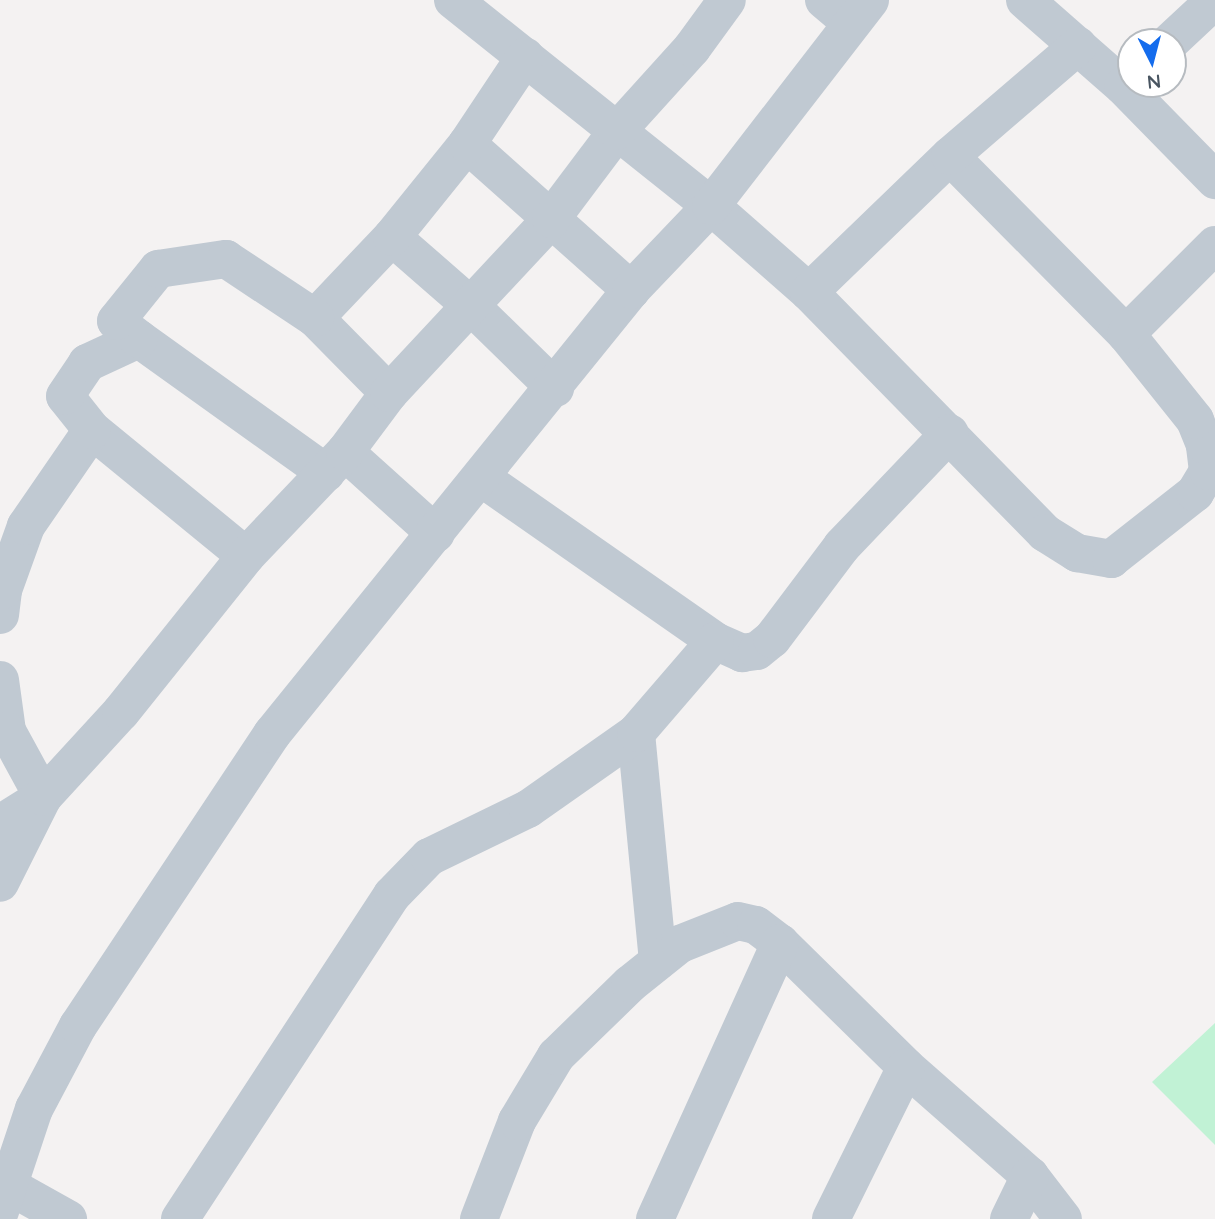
<!DOCTYPE html>
<html>
<head>
<meta charset="utf-8">
<style>
  body { margin:0 }
  #map { position:relative; width:1215px; height:1219px; overflow:hidden; background:#f4f2f2; font-family:Quicksand,sans-serif }
  div>[style] { position:absolute }
  [style*='--x'] { left:calc(var(--x)*1px); top:calc(var(--y)*1px); width:calc(var(--w)*1px); rotate:calc(var(--a)*1deg) }
  .green>* { inset:0; background:#c1f2d5 }
  .minor>* { height:38px; margin:-19px; padding:0 19px; transform-origin:19px; border-radius:19px; background:#c0c9d2 }
  span { translate:-50% -50%; white-space:nowrap; text-align:center; line-height:1.15; -webkit-text-stroke:5px #fff; paint-order:stroke }
  .north { position:absolute; left:1117px; top:28px; width:70px; height:70px; box-sizing:border-box; background:#fff; border:2px solid #b6bbc0; border-radius:50%; rotate:174deg; font-size:19px; font-weight:700; line-height:28px; text-align:center; color:#495561 }
  .north::after { content:''; display:block; margin:auto; width:24px; height:32px; background:#146ced; clip-path:polygon(50% 0,100% 100%,50% 72%,0 100%) }
</style>
</head>
<body>
<div id="map">
  <div class="green">
    <div style="clip-path:polygon(1215px 1023px,1215px 1145px,1152px 1082px)"></div>
  </div>
  <div class="minor">
    <div style="--x:453;--y:0;--w:330;--a:38.6"></div>
    <div style="--x:711;--y:206;--w:130;--a:41.3"></div>
    <div style="--x:809;--y:292;--w:337;--a:45.6"></div>
    <div style="--x:1045;--y:533;--w:38;--a:32"></div>
    <div style="--x:1077;--y:553;--w:35;--a:10"></div>
    <div style="--x:1111;--y:559;--w:107;--a:-38.2"></div>
    <div style="--x:1195;--y:493;--w:26;--a:-59"></div>
    <div style="--x:1208;--y:471;--w:26;--a:-97"></div>
    <div style="--x:1205;--y:445;--w:27;--a:-112"></div>
    <div style="--x:1195;--y:420;--w:110;--a:-128.7"></div>
    <div style="--x:1126;--y:334;--w:250;--a:-134.7"></div>
    <div style="--x:824;--y:0;--w:34;--a:40"></div>
    <div style="--x:1025;--y:0;--w:130;--a:41.3"></div>
    <div style="--x:1123;--y:86;--w:132;--a:45.6"></div>
    <div style="--x:1170;--y:42;--w:62;--a:-43"></div>
    <div style="--x:467;--y:144;--w:220;--a:41.7"></div>
    <div style="--x:392;--y:237;--w:103;--a:41.1"></div>
    <div style="--x:470;--y:305;--w:119;--a:44.3"></div>
    <div style="--x:809;--y:292;--w:196;--a:-44"></div>
    <div style="--x:950;--y:156;--w:169;--a:-40.7"></div>
    <div style="--x:1126;--y:334;--w:126;--a:-45"></div>
    <div style="--x:139;--y:339;--w:230;--a:35.6"></div>
    <div style="--x:389;--y:393;--w:105;--a:-134.6"></div>
    <div style="--x:315;--y:318;--w:112;--a:-46.5"></div>
    <div style="--x:392;--y:237;--w:119;--a:-51.1"></div>
    <div style="--x:467;--y:144;--w:105;--a:-56.3"></div>
    <div style="--x:92;--y:430;--w:199;--a:39.3"></div>
    <div style="--x:345;--y:452;--w:122;--a:42"></div>
    <div style="--x:483;--y:479;--w:283;--a:34.9"></div>
    <div style="--x:715;--y:641;--w:30;--a:24"></div>
    <div style="--x:742;--y:653;--w:15;--a:-8"></div>
    <div style="--x:757;--y:651;--w:19;--a:-39"></div>
    <div style="--x:772;--y:639;--w:116;--a:-53"></div>
    <div style="--x:842;--y:546;--w:156;--a:-46.3"></div>
    <div style="--x:0;--y:615;--w:25;--a:-83"></div>
    <div style="--x:3;--y:590;--w:68;--a:-70.2"></div>
    <div style="--x:26;--y:526;--w:116;--a:-55.5"></div>
    <div style="--x:92;--y:430;--w:43;--a:-128.5"></div>
    <div style="--x:65;--y:396;--w:40;--a:-56"></div>
    <div style="--x:87;--y:363;--w:57;--a:-24.8"></div>
    <div style="--x:139;--y:339;--w:29;--a:-142"></div>
    <div style="--x:116;--y:321;--w:67;--a:-51.1"></div>
    <div style="--x:158;--y:269;--w:69;--a:-8.4"></div>
    <div style="--x:226;--y:259;--w:107;--a:33.5"></div>
    <div style="--x:0;--y:680;--w:51;--a:82.2"></div>
    <div style="--x:7;--y:731;--w:75;--a:61.4"></div>
    <div style="--x:43;--y:797;--w:96;--a:116.6"></div>
    <div style="--x:636;--y:733;--w:229;--a:84.5"></div>
    <div style="--x:0;--y:824;--w:51;--a:-32.1"></div>
    <div style="--x:43;--y:797;--w:115;--a:-47.5"></div>
    <div style="--x:121;--y:712;--w:200;--a:-51.3"></div>
    <div style="--x:246;--y:556;--w:144;--a:-46.4"></div>
    <div style="--x:345;--y:452;--w:74;--a:-53.3"></div>
    <div style="--x:389;--y:393;--w:238;--a:-47"></div>
    <div style="--x:551;--y:219;--w:110;--a:-53.1"></div>
    <div style="--x:617;--y:131;--w:112;--a:-47.9"></div>
    <div style="--x:692;--y:48;--w:59;--a:-53.9"></div>
    <div style="--x:0;--y:1181;--w:78;--a:29.2"></div>
    <div style="--x:0;--y:1211;--w:108;--a:-71.6"></div>
    <div style="--x:34;--y:1109;--w:94;--a:-62.1"></div>
    <div style="--x:78;--y:1026;--w:351;--a:-56.4"></div>
    <div style="--x:272;--y:734;--w:571;--a:-51.04"></div>
    <div style="--x:631;--y:290;--w:116;--a:-46.4"></div>
    <div style="--x:711;--y:206;--w:260;--a:-52.3"></div>
    <div style="--x:180;--y:1219;--w:387;--a:-56.8"></div>
    <div style="--x:392;--y:895;--w:53;--a:-45.8"></div>
    <div style="--x:429;--y:857;--w:110;--a:-25.9"></div>
    <div style="--x:528;--y:809;--w:132;--a:-35.1"></div>
    <div style="--x:636;--y:733;--w:121;--a:-49.3"></div>
    <div style="--x:479;--y:1219;--w:105;--a:-68.8"></div>
    <div style="--x:517;--y:1121;--w:76;--a:-59"></div>
    <div style="--x:556;--y:1056;--w:103;--a:-44.2"></div>
    <div style="--x:630;--y:984;--w:64;--a:-38.7"></div>
    <div style="--x:680;--y:944;--w:62;--a:-21.6"></div>
    <div style="--x:738;--y:921;--w:18;--a:13"></div>
    <div style="--x:756;--y:925;--w:30;--a:37"></div>
    <div style="--x:780;--y:943;--w:177;--a:44.5"></div>
    <div style="--x:906;--y:1067;--w:165;--a:41.3"></div>
    <div style="--x:1030;--y:1176;--w:54;--a:52.5"></div>
    <div style="--x:655;--y:1219;--w:303;--a:-65.6"></div>
    <div style="--x:831;--y:1219;--w:169;--a:-63.7"></div>
    <div style="--x:1009;--y:1219;--w:48;--a:-64"></div>
  </div>
  <div class="north">N</div>
</div>
</body>
</html>
